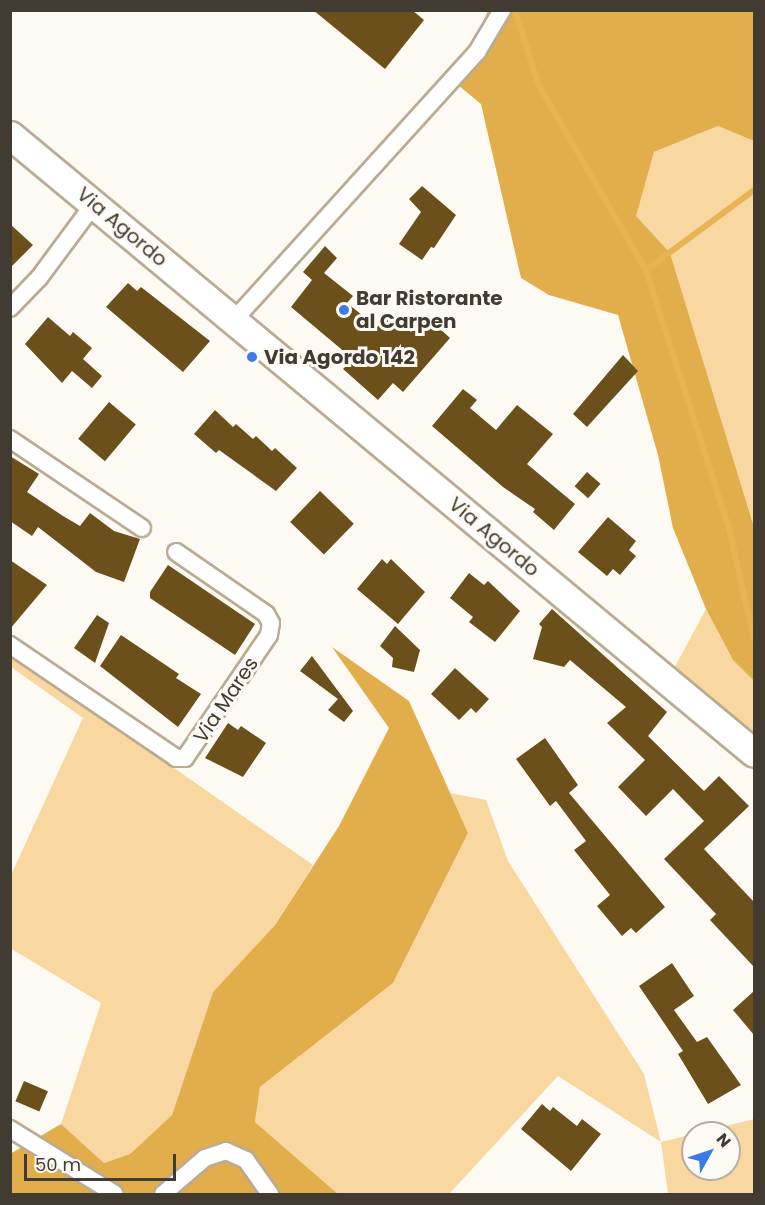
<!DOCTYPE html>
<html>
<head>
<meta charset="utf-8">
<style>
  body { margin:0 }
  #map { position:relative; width:765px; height:1205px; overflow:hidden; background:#fdfaf4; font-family:Poppins,sans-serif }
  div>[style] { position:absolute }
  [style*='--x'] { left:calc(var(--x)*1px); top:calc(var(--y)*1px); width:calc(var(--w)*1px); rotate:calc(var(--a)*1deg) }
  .green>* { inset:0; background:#f8d8a0 }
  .forest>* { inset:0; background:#e2ae4c }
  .stream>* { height:6px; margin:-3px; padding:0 3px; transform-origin:3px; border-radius:3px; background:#e8b352 }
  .building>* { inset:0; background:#6c501c; transform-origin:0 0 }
  .roads { filter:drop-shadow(2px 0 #baab92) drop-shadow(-2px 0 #baab92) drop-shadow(0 2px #baab92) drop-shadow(0 -2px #baab92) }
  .minor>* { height:16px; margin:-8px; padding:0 8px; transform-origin:8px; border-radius:8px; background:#fff }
  .primary>* { height:27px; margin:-13.5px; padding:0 13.5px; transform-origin:13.5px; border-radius:13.5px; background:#fff }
  .dots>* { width:16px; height:16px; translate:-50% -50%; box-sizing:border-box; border:3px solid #fdfaf4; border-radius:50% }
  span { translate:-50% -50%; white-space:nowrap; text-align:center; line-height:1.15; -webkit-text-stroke:6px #fdfaf4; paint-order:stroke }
  .street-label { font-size:20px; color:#423b31 }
  .poi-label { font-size:20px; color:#423b31; font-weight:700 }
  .left { translate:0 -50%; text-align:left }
  .frame { position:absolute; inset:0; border:12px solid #423b31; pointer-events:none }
  .north { position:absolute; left:681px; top:1121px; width:60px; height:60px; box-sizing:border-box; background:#fdfaf4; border:2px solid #b2aea6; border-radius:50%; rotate:50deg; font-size:16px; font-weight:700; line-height:24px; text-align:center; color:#423b31 }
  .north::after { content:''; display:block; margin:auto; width:21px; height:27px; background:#3a7be9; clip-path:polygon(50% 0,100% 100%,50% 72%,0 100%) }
  .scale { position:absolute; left:24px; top:1154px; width:152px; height:27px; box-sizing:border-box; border:3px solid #423b31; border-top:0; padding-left:8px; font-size:18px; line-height:21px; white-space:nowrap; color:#423b31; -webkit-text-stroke:4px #fdfaf4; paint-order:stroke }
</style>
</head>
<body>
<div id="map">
  <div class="green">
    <div style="clip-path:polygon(718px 126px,754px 141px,754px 527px,670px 253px,635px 216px,654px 152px)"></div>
    <div style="clip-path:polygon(706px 609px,733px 660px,754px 681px,754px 742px,671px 674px)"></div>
    <div style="clip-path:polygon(11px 654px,313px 865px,275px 925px,213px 992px,172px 1115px,130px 1154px,104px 1163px,61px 1124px,101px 1003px,10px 948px,11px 875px,83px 718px,11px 667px)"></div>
    <div style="clip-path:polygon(450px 793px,486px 800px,508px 861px,644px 1074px,661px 1142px,693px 1134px,693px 1169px,729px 1169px,729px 1133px,698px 1133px,754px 1119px,753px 1194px,668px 1194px,661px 1142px,558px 1076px,449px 1194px,338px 1194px,255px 1122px,260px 1087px,393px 983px,468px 833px)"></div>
  </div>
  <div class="forest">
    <div style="clip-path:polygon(488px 11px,754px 11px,754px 141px,718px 126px,654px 152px,636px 216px,670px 253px,754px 527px,754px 681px,733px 660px,706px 609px,673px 528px,658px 455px,618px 315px,549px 295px,521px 278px,481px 104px,447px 76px,470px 49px)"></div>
    <div style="clip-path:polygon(332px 647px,409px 701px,468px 833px,393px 983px,260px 1087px,255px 1122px,338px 1194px,11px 1194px,10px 1154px,61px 1124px,104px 1163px,130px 1154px,172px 1115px,213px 992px,275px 925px,339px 826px,389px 728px)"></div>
  </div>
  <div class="stream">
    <div style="--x:515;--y:10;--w:77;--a:72.7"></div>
    <div style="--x:538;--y:84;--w:215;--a:59.9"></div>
    <div style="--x:646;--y:270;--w:275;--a:72.2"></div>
    <div style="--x:730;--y:532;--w:110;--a:77.4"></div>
    <div style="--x:646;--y:270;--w:134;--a:-36.5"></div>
  </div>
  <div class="building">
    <div style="clip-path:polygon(313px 10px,412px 10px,424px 20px,385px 69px)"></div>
    <div style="clip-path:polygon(422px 186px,456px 215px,434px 248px,431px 247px,422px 260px,399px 244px,421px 212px,409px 199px)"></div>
    <div style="clip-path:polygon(10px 224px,33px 245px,10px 268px)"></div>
    <div style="clip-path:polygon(325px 246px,337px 258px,324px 273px,353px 296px,347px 303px,377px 327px,386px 318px,392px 323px,396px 319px,411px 332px,426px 316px,450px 338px,403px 392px,393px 383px,378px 400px,343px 369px,353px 359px,291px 307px,312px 280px,303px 272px)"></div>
    <div style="clip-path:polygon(128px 283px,137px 291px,141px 287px,210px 341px,183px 372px,106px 307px)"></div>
    <div style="clip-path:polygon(48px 317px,70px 336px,73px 332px,92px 348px,83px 359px,102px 376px,92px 388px,72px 371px,62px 383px,25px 344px)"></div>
    <div style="clip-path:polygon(623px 355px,638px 371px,587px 427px,573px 414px)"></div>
    <div style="clip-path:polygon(463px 389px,477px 400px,470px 408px,496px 430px,517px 405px,553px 434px,527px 464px,575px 504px,554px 530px,533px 512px,535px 509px,503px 487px,432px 426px)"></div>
    <div style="left:109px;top:402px;width:35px;height:48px;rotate:40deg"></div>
    <div style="clip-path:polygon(215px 410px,233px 427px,236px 424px,253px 439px,256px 436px,272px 451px,275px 448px,297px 468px,276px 491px,219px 450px,216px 453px,194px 434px)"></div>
    <div style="clip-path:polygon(10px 456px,39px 474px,27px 492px,63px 516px,80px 526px,90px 513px,114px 531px,140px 539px,124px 582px,96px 572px,38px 527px,32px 536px,10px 521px)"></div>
    <div style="left:587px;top:472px;width:18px;height:19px;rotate:41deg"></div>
    <div style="left:320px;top:491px;width:47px;height:43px;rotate:44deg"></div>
    <div style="clip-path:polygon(608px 517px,636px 541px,629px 550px,636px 556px,620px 575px,613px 569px,607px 576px,578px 552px)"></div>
    <div style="clip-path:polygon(382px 559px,387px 564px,391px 559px,425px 592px,398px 624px,357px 589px)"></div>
    <div style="clip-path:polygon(10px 560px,47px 585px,10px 629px)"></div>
    <div style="clip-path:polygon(168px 565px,255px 624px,235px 655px,150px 598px,150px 592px)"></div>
    <div style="clip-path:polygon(469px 573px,484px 585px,488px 581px,520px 611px,495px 642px,469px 622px,473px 617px,450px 598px)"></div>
    <div style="clip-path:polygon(552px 609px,667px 712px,648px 736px,704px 791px,719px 776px,749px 806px,704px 849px,754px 902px,754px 967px,710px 920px,716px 914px,664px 859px,704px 821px,673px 789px,646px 816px,618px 787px,645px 760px,607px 723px,626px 707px,570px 660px,564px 667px,533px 659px,542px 627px,539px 624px)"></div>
    <div style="clip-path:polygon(97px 615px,109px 623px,95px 663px,74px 648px)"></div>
    <div style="clip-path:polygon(395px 626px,420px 650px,414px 672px,392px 667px,393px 658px,380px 646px)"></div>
    <div style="clip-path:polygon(121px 635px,179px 674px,176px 678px,201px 694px,178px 727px,100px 666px)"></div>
    <div style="clip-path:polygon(312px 656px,353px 711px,344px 722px,328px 710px,338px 699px,300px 671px)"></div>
    <div style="clip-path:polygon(455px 668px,489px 699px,476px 713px,471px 708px,459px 720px,431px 694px)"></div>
    <div style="clip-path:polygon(228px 723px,238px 730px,241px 726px,266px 743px,243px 777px,205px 758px)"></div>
    <div style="clip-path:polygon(545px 738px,578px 785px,569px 793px,665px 907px,636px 933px,631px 928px,622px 936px,597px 906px,610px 895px,574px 850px,586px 841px,556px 801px,550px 806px,516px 759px)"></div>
    <div style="clip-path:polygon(672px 963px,694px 996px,674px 1010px,697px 1042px,707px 1037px,741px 1085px,708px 1104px,678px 1054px,683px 1051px,639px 986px)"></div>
    <div style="clip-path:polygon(754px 991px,754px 1035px,733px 1010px)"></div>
    <div style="left:24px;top:1081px;width:26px;height:22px;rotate:23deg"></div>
    <div style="clip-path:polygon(542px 1104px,550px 1111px,553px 1107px,577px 1126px,582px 1119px,601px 1134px,571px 1171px,521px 1129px)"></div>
  </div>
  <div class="roads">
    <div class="minor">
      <div style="--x:10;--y:308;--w:42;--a:-46"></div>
      <div style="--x:39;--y:278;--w:92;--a:-53.4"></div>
      <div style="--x:234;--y:320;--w:362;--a:-47.8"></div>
      <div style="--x:477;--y:52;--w:49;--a:-59.2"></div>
      <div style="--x:10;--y:439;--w:159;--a:34"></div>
      <div style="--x:10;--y:645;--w:201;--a:34.2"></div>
      <div style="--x:176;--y:758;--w:9;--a:0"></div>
      <div style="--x:185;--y:758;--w:149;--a:-55.7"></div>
      <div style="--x:269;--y:635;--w:12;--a:-81"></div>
      <div style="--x:271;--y:623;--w:10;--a:-119"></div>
      <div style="--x:266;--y:614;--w:109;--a:-145.4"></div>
      <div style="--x:10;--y:1129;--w:123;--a:31.8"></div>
      <div style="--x:163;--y:1194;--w:55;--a:-40.6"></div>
      <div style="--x:205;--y:1158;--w:22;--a:-18"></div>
      <div style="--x:226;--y:1151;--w:22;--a:24"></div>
      <div style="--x:246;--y:1160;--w:42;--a:54.8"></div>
    </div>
    <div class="primary">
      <div style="--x:10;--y:135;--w:967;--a:39.71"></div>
    </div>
  </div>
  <div class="dots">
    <div style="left:344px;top:310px;background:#3a7be9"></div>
    <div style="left:252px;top:357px;background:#3a7be9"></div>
  </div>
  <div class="street-label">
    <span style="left:122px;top:227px;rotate:40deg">Via Agordo</span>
    <span style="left:494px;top:537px;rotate:40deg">Via Agordo</span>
    <span style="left:226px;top:700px;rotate:-56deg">Via Mares</span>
  </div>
  <div class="poi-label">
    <span class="left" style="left:356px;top:310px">Bar Ristorante<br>al Carpen</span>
    <span class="left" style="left:264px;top:357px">Via Agordo 142</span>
  </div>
  <div class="frame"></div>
  <div class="north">N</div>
  <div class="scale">50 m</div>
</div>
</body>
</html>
